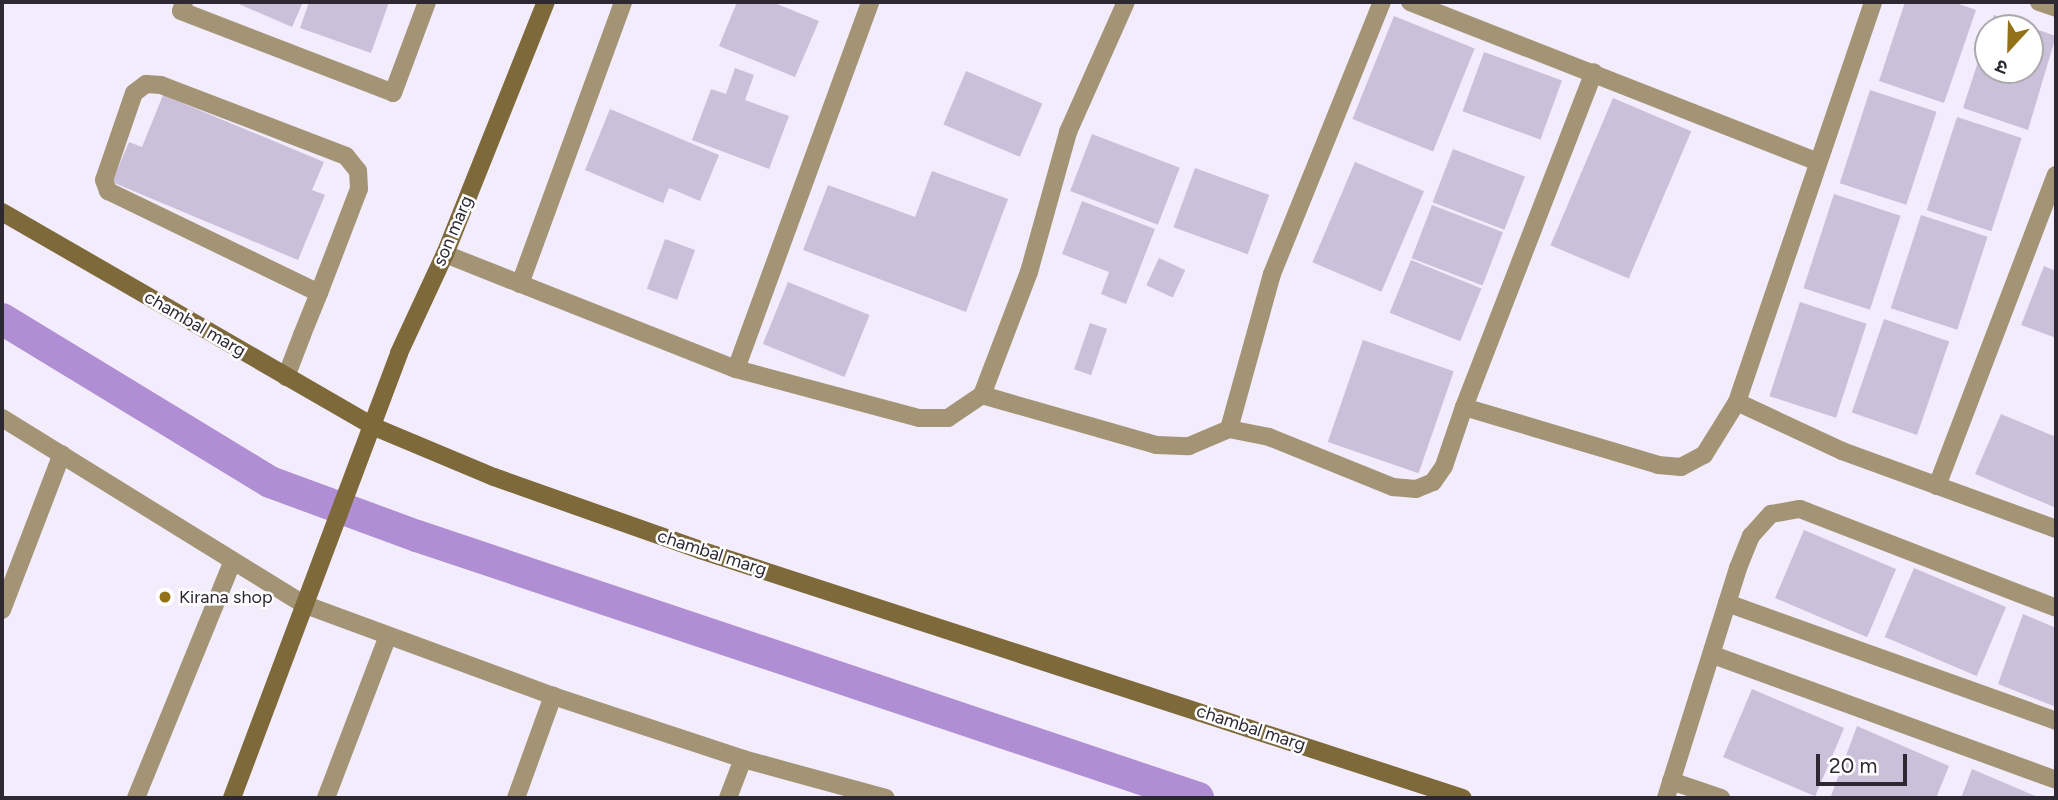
<!DOCTYPE html>
<html>
<head>
<meta charset="utf-8">
<style>
  body { margin:0 }
  #map { position:relative; width:2058px; height:800px; overflow:hidden; background:#f3ecfc; font-family:Figtree,"Noto Sans Devanagari",sans-serif }
  div>[style] { position:absolute }
  [style*='--x'] { left:calc(var(--x)*1px); top:calc(var(--y)*1px); width:calc(var(--w)*1px); rotate:calc(var(--a)*1deg) }
  .canal>* { height:32px; margin:-16px; padding:0 16px; transform-origin:16px; border-radius:16px; background:#af8ed3 }
  .building>* { inset:0; background:#cbc0da; transform-origin:0 0 }
  .street>* { height:18px; margin:-9px; padding:0 9px; transform-origin:9px; border-radius:9px; background:#a29475 }
  .secondary>* { height:18px; margin:-9px; padding:0 9px; transform-origin:9px; border-radius:9px; background:#7d6939 }
  .dots>* { width:19px; height:19px; translate:-50% -50%; box-sizing:border-box; border:4px solid #fff; border-radius:50% }
  span { translate:-50% -50%; white-space:nowrap; text-align:center; line-height:1.15; -webkit-text-stroke:5px #fff; paint-order:stroke }
  .street-label { font-size:18px; color:#2d2832 }
  .poi-label { font-size:18px; color:#2d2832 }
  .left { translate:0 -50%; text-align:left }
  .frame { position:absolute; inset:0; border:4px solid #2d2832; pointer-events:none }
  .north { position:absolute; left:1974px; top:14px; width:70px; height:70px; box-sizing:border-box; background:#fff; border:2px solid #aba9ad; border-radius:50%; rotate:202deg; font-size:19px; font-weight:700; line-height:28px; text-align:center; color:#2d2832 }
  .north::after { content:''; display:block; margin:auto; width:24px; height:32px; background:#927118; clip-path:polygon(50% 0,100% 100%,50% 72%,0 100%) }
  .scale { position:absolute; left:1816px; top:754px; width:91px; height:32px; box-sizing:border-box; border:4px solid #2d2832; border-top:0; padding-left:9px; font-size:21px; line-height:24px; white-space:nowrap; color:#2d2832; -webkit-text-stroke:5px #fff; paint-order:stroke }
</style>
</head>
<body>
<div id="map">
  <div class="canal">
    <div style="--x:2;--y:319;--w:314;--a:31.3"></div>
    <div style="--x:270;--y:482;--w:157;--a:20.2"></div>
    <div style="--x:417;--y:536;--w:824;--a:18.54"></div>
  </div>
  <div class="building">
    <div style="clip-path:polygon(234px 2px,303px 2px,292px 27px)"></div>
    <div style="clip-path:polygon(309px 2px,389px 2px,371px 53px,300px 28px)"></div>
    <div style="clip-path:polygon(737px 2px,772px 2px,819px 21px,795px 77px,719px 46px)"></div>
    <div style="clip-path:polygon(1905px 2px,1953px 2px,1976px 10px,1944px 103px,1879px 81px)"></div>
    <div style="clip-path:polygon(1994px 15px,2056px 36px,2028px 130px,1963px 108px,1987px 34px,1988px 70px,2030px 70px,2030px 28px,1989px 28px)"></div>
    <div style="left:1394px;top:16px;width:87px;height:111px;rotate:22deg"></div>
    <div style="left:1484px;top:52px;width:83px;height:63px;rotate:20deg"></div>
    <div style="clip-path:polygon(735px 68px,754px 75px,745px 100px,789px 116px,769px 169px,692px 140px,711px 89px,726px 94px)"></div>
    <div style="left:966px;top:71px;width:83px;height:58px;rotate:23deg"></div>
    <div style="left:1870px;top:90px;width:70px;height:98px;rotate:18deg"></div>
    <div style="clip-path:polygon(163px 95px,324px 162px,312px 190px,325px 195px,298px 260px,112px 182px,129px 142px,142px 147px)"></div>
    <div style="left:1613px;top:98px;width:85px;height:160px;rotate:23deg"></div>
    <div style="clip-path:polygon(610px 109px,719px 155px,700px 201px,669px 188px,663px 203px,585px 170px)"></div>
    <div style="left:1957px;top:117px;width:68px;height:98px;rotate:18deg"></div>
    <div style="left:1092px;top:134px;width:94px;height:61px;rotate:21deg"></div>
    <div style="left:1453px;top:149px;width:77px;height:57px;rotate:21deg"></div>
    <div style="left:1355px;top:162px;width:75px;height:109px;rotate:23deg"></div>
    <div style="left:1195px;top:168px;width:79px;height:63px;rotate:20deg"></div>
    <div style="clip-path:polygon(932px 171px,1008px 199px,966px 312px,803px 250px,828px 185px,915px 217px)"></div>
    <div style="left:1834px;top:194px;width:70px;height:99px;rotate:18deg"></div>
    <div style="clip-path:polygon(1082px 201px,1155px 229px,1126px 304px,1101px 294px,1109px 272px,1062px 254px)"></div>
    <div style="left:1432px;top:205px;width:76px;height:57px;rotate:21deg"></div>
    <div style="left:1921px;top:215px;width:70px;height:98px;rotate:18deg"></div>
    <div style="left:665px;top:239px;width:32px;height:53px;rotate:20deg"></div>
    <div style="left:1159px;top:258px;width:29px;height:30px;rotate:25deg"></div>
    <div style="left:1411px;top:260px;width:76px;height:57px;rotate:22deg"></div>
    <div style="clip-path:polygon(2044px 266px,2056px 271px,2056px 338px,2021px 325px)"></div>
    <div style="left:788px;top:282px;width:88px;height:67px;rotate:22deg"></div>
    <div style="left:1800px;top:302px;width:70px;height:99px;rotate:18deg"></div>
    <div style="left:1884px;top:319px;width:69px;height:99px;rotate:19deg"></div>
    <div style="left:1090px;top:323px;width:18px;height:49px;rotate:19deg"></div>
    <div style="left:1363px;top:340px;width:96px;height:108px;rotate:19deg"></div>
    <div style="clip-path:polygon(2001px 414px,2056px 437px,2054px 507px,1975px 474px)"></div>
    <div style="left:1804px;top:530px;width:100px;height:74px;rotate:23deg"></div>
    <div style="left:1914px;top:568px;width:100px;height:75px;rotate:23deg"></div>
    <div style="clip-path:polygon(2023px 614px,2056px 628px,2056px 707px,1998px 684px)"></div>
    <div style="left:1752px;top:689px;width:100px;height:74px;rotate:23deg"></div>
    <div style="clip-path:polygon(1857px 726px,1949px 766px,1936px 798px,1831px 796px)"></div>
    <div style="clip-path:polygon(1972px 769px,2040px 798px,1961px 798px)"></div>
  </div>
  <div class="street">
    <div style="--x:184;--y:2;--w:9;--a:108"></div>
    <div style="--x:181;--y:11;--w:227;--a:21.1"></div>
    <div style="--x:393;--y:93;--w:97;--a:-69.5"></div>
    <div style="--x:1410;--y:2;--w:438;--a:21.4"></div>
    <div style="--x:2039;--y:2;--w:18;--a:19"></div>
    <div style="--x:445;--y:254;--w:313;--a:21.6"></div>
    <div style="--x:736;--y:369;--w:189;--a:15"></div>
    <div style="--x:919;--y:418;--w:29;--a:0"></div>
    <div style="--x:948;--y:418;--w:41;--a:-34.1"></div>
    <div style="--x:982;--y:395;--w:181;--a:16"></div>
    <div style="--x:1156;--y:445;--w:33;--a:2"></div>
    <div style="--x:1189;--y:446;--w:43;--a:-23"></div>
    <div style="--x:1229;--y:429;--w:41;--a:11.3"></div>
    <div style="--x:1269;--y:437;--w:134;--a:22"></div>
    <div style="--x:1393;--y:487;--w:23;--a:5"></div>
    <div style="--x:1416;--y:489;--w:18;--a:-22"></div>
    <div style="--x:1433;--y:482;--w:19;--a:-55"></div>
    <div style="--x:1444;--y:466;--w:62;--a:-71.3"></div>
    <div style="--x:1464;--y:407;--w:202;--a:16.6"></div>
    <div style="--x:1658;--y:465;--w:23;--a:5"></div>
    <div style="--x:1681;--y:467;--w:26;--a:-28"></div>
    <div style="--x:1704;--y:455;--w:62;--a:-58.1"></div>
    <div style="--x:1737;--y:402;--w:116;--a:25"></div>
    <div style="--x:1842;--y:451;--w:228;--a:20"></div>
    <div style="--x:520;--y:284;--w:300;--a:-69.9"></div>
    <div style="--x:736;--y:369;--w:391;--a:-69.9"></div>
    <div style="--x:286;--y:377;--w:45;--a:-69.1"></div>
    <div style="--x:302;--y:335;--w:45;--a:-68"></div>
    <div style="--x:319;--y:293;--w:111;--a:-69"></div>
    <div style="--x:359;--y:189;--w:18;--a:-93"></div>
    <div style="--x:358;--y:171;--w:19;--a:-129"></div>
    <div style="--x:346;--y:156;--w:198;--a:-159"></div>
    <div style="--x:161;--y:85;--w:15;--a:-176"></div>
    <div style="--x:146;--y:84;--w:15;--a:143"></div>
    <div style="--x:134;--y:93;--w:92;--a:109"></div>
    <div style="--x:104;--y:180;--w:12;--a:70"></div>
    <div style="--x:108;--y:191;--w:234;--a:25.8"></div>
    <div style="--x:982;--y:395;--w:132;--a:-69.1"></div>
    <div style="--x:1029;--y:272;--w:145;--a:-74.4"></div>
    <div style="--x:1068;--y:132;--w:142;--a:-66"></div>
    <div style="--x:1737;--y:402;--w:422;--a:-71.2"></div>
    <div style="--x:1464;--y:407;--w:359;--a:-68.8"></div>
    <div style="--x:2;--y:418;--w:354;--a:31.7"></div>
    <div style="--x:303;--y:604;--w:266;--a:20.2"></div>
    <div style="--x:553;--y:696;--w:200;--a:18.3"></div>
    <div style="--x:743;--y:759;--w:148;--a:15.3"></div>
    <div style="--x:1229;--y:429;--w:161;--a:-74.5"></div>
    <div style="--x:1272;--y:274;--w:293;--a:-68"></div>
    <div style="--x:1937;--y:486;--w:333;--a:-69.1"></div>
    <div style="--x:1727;--y:603;--w:350;--a:19.7"></div>
    <div style="--x:2;--y:610;--w:167;--a:-69"></div>
    <div style="--x:1713;--y:655;--w:365;--a:20"></div>
    <div style="--x:1671;--y:781;--w:53;--a:18.8"></div>
    <div style="--x:136;--y:798;--w:254;--a:-67.8"></div>
    <div style="--x:326;--y:798;--w:171;--a:-69.1"></div>
    <div style="--x:516;--y:798;--w:109;--a:-70.1"></div>
    <div style="--x:728;--y:798;--w:42;--a:-69"></div>
    <div style="--x:1666;--y:798;--w:241;--a:-72.6"></div>
    <div style="--x:1738;--y:568;--w:35;--a:-68"></div>
    <div style="--x:1751;--y:536;--w:30;--a:-48"></div>
    <div style="--x:1771;--y:514;--w:29;--a:-10"></div>
    <div style="--x:1800;--y:509;--w:274;--a:21.1"></div>
  </div>
  <div class="secondary">
    <div style="--x:2;--y:212;--w:427;--a:30"></div>
    <div style="--x:372;--y:426;--w:132;--a:22.7"></div>
    <div style="--x:494;--y:477;--w:219;--a:19.5"></div>
    <div style="--x:700;--y:550;--w:802;--a:18.01"></div>
    <div style="--x:232;--y:798;--w:475;--a:-69.4"></div>
    <div style="--x:399;--y:353;--w:109;--a:-65.1"></div>
    <div style="--x:445;--y:254;--w:271;--a:-68.2"></div>
  </div>
  <div class="dots">
    <div style="left:165px;top:597px;background:#927118"></div>
  </div>
  <div class="street-label">
    <span style="left:453px;top:231px;rotate:-67deg">son marg</span>
    <span style="left:195px;top:324px;rotate:30deg">chambal marg</span>
    <span style="left:712px;top:553px;rotate:18deg">chambal marg</span>
    <span style="left:1251px;top:728px;rotate:18deg">chambal marg</span>
  </div>
  <div class="poi-label">
    <span class="left" style="left:179px;top:597px">Kirana shop</span>
  </div>
  <div class="frame"></div>
  <div class="north">उ</div>
  <div class="scale">20 m</div>
</div>
</body>
</html>
